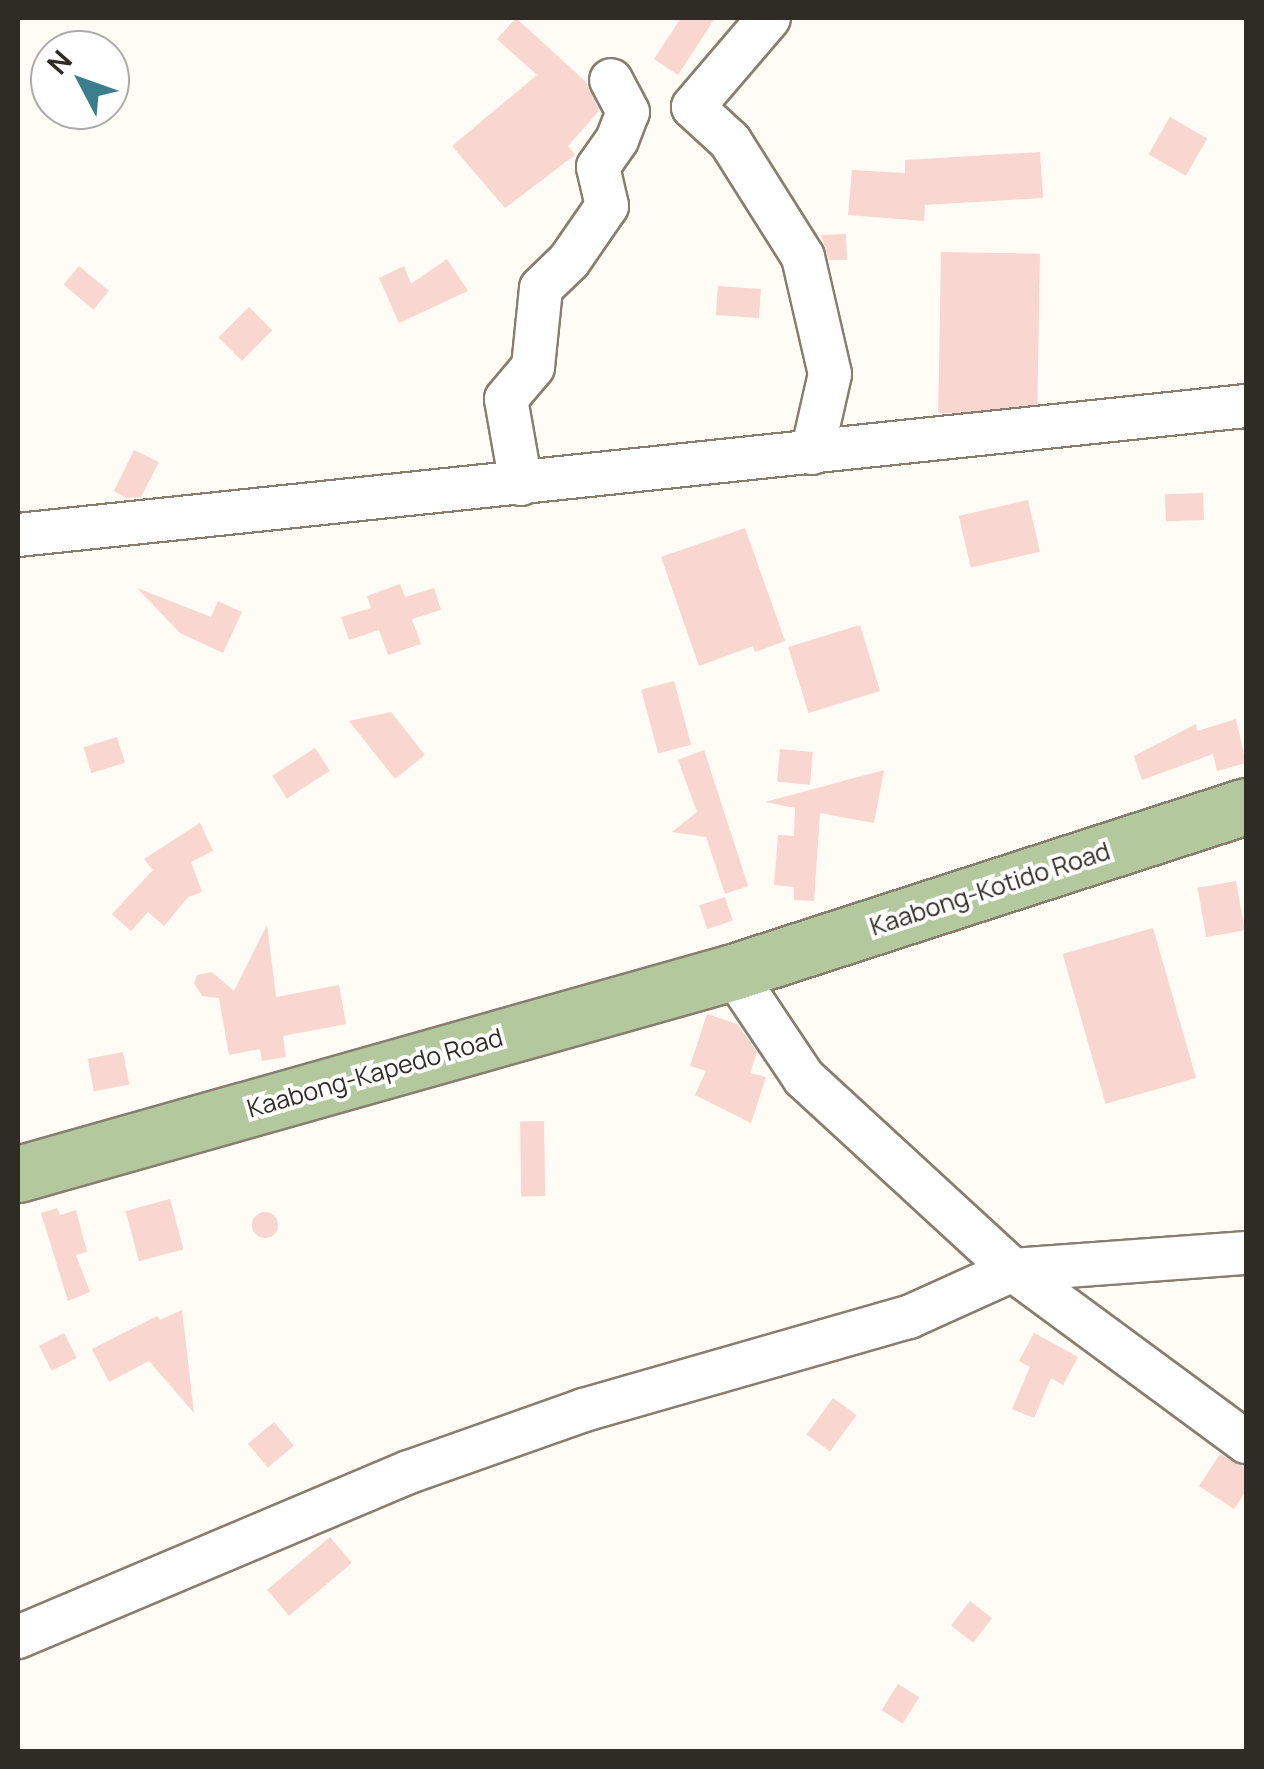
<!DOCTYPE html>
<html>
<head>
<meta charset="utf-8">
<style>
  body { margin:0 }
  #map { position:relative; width:1264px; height:1769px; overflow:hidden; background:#fffbf5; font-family:Manrope,sans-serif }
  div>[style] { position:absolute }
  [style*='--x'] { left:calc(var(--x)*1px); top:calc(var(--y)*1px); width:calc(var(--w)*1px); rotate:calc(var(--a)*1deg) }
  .building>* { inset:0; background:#fad6d1; transform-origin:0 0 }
  .round { border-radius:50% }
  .roads { filter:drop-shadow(2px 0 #877e70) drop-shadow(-2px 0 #877e70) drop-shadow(0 2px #877e70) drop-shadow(0 -2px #877e70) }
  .minor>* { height:42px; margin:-21px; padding:0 21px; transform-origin:21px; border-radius:21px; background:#fff }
  .major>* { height:55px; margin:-27.5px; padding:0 27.5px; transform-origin:27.5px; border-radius:27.5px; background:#b3c89d }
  span { translate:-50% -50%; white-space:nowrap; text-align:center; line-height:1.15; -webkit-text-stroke:8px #fff; paint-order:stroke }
  .street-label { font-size:25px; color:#2f2c26 }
  .frame { position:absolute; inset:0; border:20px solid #2f2c26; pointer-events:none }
  .north { position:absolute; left:30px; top:30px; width:100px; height:100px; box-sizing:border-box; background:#fff; border:2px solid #acaba8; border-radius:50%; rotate:311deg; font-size:28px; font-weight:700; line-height:40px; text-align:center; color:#2f2c26 }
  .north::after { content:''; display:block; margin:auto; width:35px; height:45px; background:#3b7e8e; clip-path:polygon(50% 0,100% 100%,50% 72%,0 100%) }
</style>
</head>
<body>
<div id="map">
  <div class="building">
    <div style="clip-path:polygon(516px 18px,586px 82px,599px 111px,568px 146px,575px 155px,505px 208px,452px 146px,537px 75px,497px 39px)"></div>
    <div style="clip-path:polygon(681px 18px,715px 18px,678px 75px,654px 59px)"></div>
    <div style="left:1170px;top:117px;width:43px;height:43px;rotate:30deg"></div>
    <div style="clip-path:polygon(1040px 152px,1043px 198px,925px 205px,924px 221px,848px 215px,852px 170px,905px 173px,905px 160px)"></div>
    <div style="clip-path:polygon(846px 234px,847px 260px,829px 260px,821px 235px)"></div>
    <div style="left:941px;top:252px;width:99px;height:161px;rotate:1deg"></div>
    <div style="clip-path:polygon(447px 259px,468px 291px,399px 323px,379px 278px,404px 266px,411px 284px)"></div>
    <div style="left:79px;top:266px;width:39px;height:24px;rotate:40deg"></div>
    <div style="left:718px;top:286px;width:43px;height:29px;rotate:4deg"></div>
    <div style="left:249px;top:307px;width:33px;height:43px;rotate:45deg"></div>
    <div style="clip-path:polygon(134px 450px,159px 462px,141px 497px,127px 498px,114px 491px)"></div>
    <div style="left:1203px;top:493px;width:27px;height:38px;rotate:88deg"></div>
    <div style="left:1028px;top:500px;width:53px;height:71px;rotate:77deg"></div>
    <div style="clip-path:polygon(745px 528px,785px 641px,755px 652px,753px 646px,699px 666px,661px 557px)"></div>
    <div style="clip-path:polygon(400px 584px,405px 597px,434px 588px,441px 610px,412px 619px,421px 644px,388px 655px,379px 630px,349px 640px,341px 617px,371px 608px,367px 596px)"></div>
    <div style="clip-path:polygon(137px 588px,211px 617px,218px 601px,242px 612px,223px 653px,180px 633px)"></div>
    <div style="left:860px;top:625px;width:69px;height:75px;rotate:73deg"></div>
    <div style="left:674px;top:681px;width:66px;height:34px;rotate:75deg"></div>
    <div style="clip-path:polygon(391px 712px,425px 755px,395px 779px,349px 721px)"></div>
    <div style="clip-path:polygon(1236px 719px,1246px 763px,1217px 771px,1213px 754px,1142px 780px,1134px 756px,1196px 724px,1197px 731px)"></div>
    <div style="left:117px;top:737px;width:27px;height:35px;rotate:73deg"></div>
    <div style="left:315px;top:748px;width:27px;height:51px;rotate:57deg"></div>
    <div style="left:780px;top:749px;width:33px;height:33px;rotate:5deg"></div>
    <div style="clip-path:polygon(704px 750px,748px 886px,725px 894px,706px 837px,672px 832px,697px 812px,678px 760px)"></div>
    <div style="clip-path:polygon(884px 770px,874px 823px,820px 813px,814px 901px,794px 900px,794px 887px,774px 885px,778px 835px,794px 836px,795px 808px,765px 802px)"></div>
    <div style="clip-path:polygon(200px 823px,213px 851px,191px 862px,202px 892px,188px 897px,164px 926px,148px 912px,131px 931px,112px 914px,153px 870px,144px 859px)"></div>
    <div style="left:1236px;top:881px;width:50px;height:39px;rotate:80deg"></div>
    <div style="left:725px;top:897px;width:25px;height:27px;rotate:72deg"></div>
    <div style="clip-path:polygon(267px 925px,276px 997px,339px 985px,346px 1024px,283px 1036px,286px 1057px,262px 1061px,260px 1049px,229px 1055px,219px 998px,202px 996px,194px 983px,197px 975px,212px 972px,234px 991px)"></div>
    <div style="left:1153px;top:928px;width:156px;height:94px;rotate:74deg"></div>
    <div style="clip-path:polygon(707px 1014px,737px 1024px,757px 1052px,750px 1073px,766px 1077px,751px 1123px,695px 1095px,706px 1071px,690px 1066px)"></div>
    <div style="left:123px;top:1052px;width:33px;height:36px;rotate:79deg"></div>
    <div style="left:544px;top:1121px;width:75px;height:24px;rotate:89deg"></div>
    <div style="left:170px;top:1199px;width:52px;height:46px;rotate:75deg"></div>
    <div style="clip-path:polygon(57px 1208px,60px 1215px,76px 1210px,87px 1252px,76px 1255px,90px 1292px,68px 1301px,41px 1213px)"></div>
    <div class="round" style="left:252px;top:1212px;width:26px;height:26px"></div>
    <div style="clip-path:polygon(182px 1310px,194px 1413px,149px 1361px,109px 1382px,92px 1349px,157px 1316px,160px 1320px)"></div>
    <div style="left:64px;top:1333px;width:28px;height:28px;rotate:63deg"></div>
    <div style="clip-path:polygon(1034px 1333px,1078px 1357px,1063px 1385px,1051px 1378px,1034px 1418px,1012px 1409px,1030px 1367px,1019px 1361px)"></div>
    <div style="left:833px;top:1398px;width:29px;height:45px;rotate:36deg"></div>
    <div style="left:274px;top:1422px;width:31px;height:34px;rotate:50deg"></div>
    <div style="clip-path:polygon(1220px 1454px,1246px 1468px,1246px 1491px,1234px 1509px,1199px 1486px)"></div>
    <div style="left:330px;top:1537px;width:34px;height:82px;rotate:50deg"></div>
    <div style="left:970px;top:1601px;width:28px;height:31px;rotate:38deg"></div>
    <div style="left:898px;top:1684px;width:25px;height:31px;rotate:32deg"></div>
  </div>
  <div class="roads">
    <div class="minor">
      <div style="--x:769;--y:18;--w:117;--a:130.5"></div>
      <div style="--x:693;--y:107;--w:50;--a:42.6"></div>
      <div style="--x:730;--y:141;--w:137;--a:57.8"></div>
      <div style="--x:803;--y:257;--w:120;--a:77"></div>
      <div style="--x:830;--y:374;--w:81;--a:102.8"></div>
      <div style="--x:521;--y:484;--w:86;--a:-100"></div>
      <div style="--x:506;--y:399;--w:42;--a:-49.8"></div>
      <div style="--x:533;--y:367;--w:79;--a:-84.2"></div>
      <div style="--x:541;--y:288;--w:39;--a:-44"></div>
      <div style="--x:569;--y:261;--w:67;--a:-55.4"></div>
      <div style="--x:607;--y:206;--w:40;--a:-103"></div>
      <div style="--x:598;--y:167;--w:33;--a:-55"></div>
      <div style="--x:617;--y:140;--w:30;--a:-69"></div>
      <div style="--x:628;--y:112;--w:36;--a:-118"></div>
      <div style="--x:18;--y:535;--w:1235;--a:-6"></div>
      <div style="--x:733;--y:972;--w:128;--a:56.2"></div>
      <div style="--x:804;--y:1078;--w:284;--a:42.6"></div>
      <div style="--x:1013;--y:1270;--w:290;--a:36.4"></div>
      <div style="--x:18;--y:1637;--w:424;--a:-22.9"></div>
      <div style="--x:409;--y:1472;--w:186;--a:-19.5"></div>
      <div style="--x:584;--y:1410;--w:338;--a:-16"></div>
      <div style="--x:909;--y:1317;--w:114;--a:-24.3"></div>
      <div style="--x:1013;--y:1270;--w:234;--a:-4.2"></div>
    </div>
    <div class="major">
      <div style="--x:18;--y:1174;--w:743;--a:-15.78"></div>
      <div style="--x:733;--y:972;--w:539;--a:-17.93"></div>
    </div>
  </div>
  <div class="street-label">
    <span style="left:990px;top:889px;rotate:-18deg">Kaabong-Kotido Road</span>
    <span style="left:375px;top:1073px;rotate:-16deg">Kaabong-Kapedo Road</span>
  </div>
  <div class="frame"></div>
  <div class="north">N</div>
</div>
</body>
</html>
